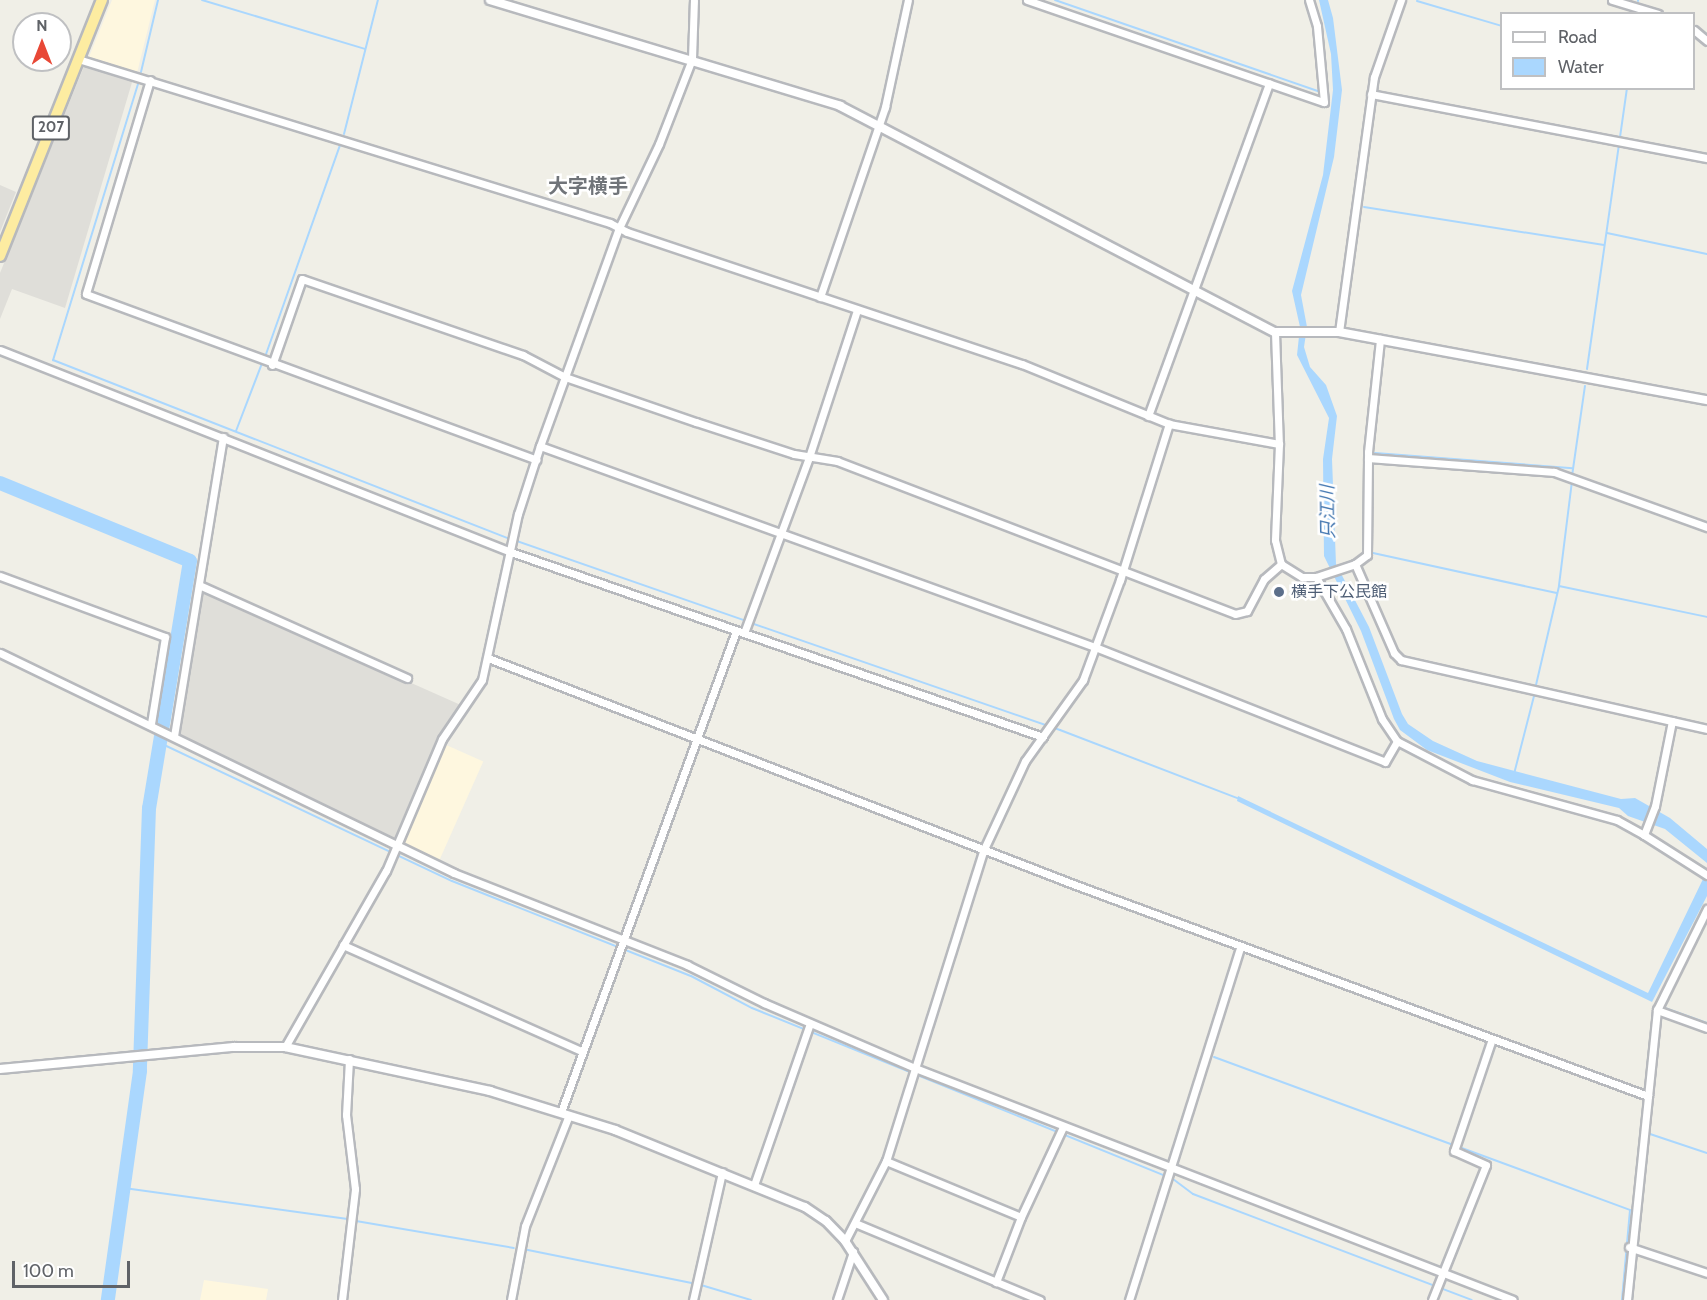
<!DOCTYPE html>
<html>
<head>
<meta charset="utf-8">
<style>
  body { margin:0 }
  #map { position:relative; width:1707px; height:1300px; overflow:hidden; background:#f0efe7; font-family:Cabin,"Noto Sans JP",sans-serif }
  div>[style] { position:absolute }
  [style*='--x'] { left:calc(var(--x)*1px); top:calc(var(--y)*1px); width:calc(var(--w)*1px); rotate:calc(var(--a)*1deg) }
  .commercial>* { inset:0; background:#fef7df; transform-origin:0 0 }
  .industrial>* { inset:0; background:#dfded9 }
  .water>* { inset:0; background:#aad7fe }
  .stream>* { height:2px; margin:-1px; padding:0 1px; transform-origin:1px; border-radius:1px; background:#aad7fe }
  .river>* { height:14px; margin:-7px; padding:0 7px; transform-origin:7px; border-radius:7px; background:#aad7fe }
  .roads { filter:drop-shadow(2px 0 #b7b9bd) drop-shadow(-2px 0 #b7b9bd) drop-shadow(0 2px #b7b9bd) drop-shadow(0 -2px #b7b9bd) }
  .minor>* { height:7px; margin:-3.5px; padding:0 3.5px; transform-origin:3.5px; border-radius:3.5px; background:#fff }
  .tertiary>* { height:8px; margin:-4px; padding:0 4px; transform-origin:4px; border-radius:4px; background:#fff }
  .trunk>* { height:10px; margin:-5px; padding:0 5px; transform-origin:5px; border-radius:5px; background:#fdeca1 }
  .dots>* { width:16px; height:16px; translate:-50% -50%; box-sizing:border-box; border:3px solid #fff; border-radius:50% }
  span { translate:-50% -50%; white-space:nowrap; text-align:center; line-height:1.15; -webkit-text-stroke:5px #fff; paint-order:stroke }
  .shield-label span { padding:2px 4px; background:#fff; border:2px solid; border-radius:4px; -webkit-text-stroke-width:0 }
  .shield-label { font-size:15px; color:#5f6267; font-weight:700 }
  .service-label { font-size:16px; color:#4e5e75 }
  .left { translate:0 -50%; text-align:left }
  .water-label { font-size:18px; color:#4578b1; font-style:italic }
  .quarter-label { font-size:20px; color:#707479; font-weight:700 }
  .legend { position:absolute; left:1500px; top:12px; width:195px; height:78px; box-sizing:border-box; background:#fff; border:2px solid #bfc0c2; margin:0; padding:8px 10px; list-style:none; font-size:18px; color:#5f6267 }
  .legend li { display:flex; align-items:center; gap:12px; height:30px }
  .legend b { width:30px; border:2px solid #bfc0c2 }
  .north { position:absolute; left:12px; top:12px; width:60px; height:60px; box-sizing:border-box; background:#fff; border:2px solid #bfc0c2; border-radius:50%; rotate:0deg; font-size:16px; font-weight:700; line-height:24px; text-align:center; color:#5f6267 }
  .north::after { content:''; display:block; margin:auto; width:21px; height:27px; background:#e84836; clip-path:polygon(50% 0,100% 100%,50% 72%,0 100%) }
  .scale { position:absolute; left:12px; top:1261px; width:118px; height:27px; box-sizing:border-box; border:3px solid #5f6267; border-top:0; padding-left:8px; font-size:18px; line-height:21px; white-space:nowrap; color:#5f6267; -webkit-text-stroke:4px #fff; paint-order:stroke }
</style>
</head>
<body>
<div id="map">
  <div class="commercial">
    <div style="clip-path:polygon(112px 0,155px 0,137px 73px,89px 57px)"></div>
    <div style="left:444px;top:744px;width:43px;height:111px;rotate:24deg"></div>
    <div style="clip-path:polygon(204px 1280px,268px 1289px,266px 1300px,200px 1300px)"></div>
  </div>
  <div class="industrial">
    <div style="clip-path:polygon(85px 64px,133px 79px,65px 308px,12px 289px,0 319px,0 273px)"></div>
    <div style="clip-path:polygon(0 185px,16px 192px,0 232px)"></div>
    <div style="clip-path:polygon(200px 589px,463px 706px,439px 738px,394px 842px,177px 734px)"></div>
  </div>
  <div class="water">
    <div style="clip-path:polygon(1319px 0,1328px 0,1333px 18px,1342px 90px,1334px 157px,1301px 295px,1307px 327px,1304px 347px,1310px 367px,1326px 385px,1337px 416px,1332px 459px,1336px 564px,1369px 627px,1402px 714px,1408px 724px,1433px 741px,1477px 761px,1621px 799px,1635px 798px,1670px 818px,1707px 849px,1707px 863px,1665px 829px,1628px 816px,1619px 808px,1510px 782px,1427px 750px,1400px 730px,1394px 719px,1361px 631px,1324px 556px,1323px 459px,1329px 418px,1297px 355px,1300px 327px,1292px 291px,1323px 175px,1333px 90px,1331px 54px)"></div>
    <div style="clip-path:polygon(1238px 796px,1648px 993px,1703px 879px,1707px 881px,1707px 896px,1652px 1002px,1237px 801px)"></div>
  </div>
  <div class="stream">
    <div style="--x:202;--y:0;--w:170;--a:16.7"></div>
    <div style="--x:1055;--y:0;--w:281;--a:19.1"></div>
    <div style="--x:1417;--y:1;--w:89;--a:16.4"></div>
    <div style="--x:1638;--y:1;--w:1;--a:-90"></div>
    <div style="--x:141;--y:72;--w:74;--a:-76.7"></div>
    <div style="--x:138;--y:84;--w:289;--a:107.1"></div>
    <div style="--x:53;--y:360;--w:489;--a:21.4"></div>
    <div style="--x:508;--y:538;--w:252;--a:19.2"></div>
    <div style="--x:344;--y:134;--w:138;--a:-75.8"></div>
    <div style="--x:1364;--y:207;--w:243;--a:9"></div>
    <div style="--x:1607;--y:233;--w:102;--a:11.9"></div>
    <div style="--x:265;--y:357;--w:225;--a:-70.5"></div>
    <div style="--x:1587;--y:369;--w:284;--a:-81.9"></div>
    <div style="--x:236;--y:431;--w:70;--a:-69"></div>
    <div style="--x:1375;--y:453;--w:198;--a:4.4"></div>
    <div style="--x:1572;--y:476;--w:91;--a:-81.8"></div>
    <div style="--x:1572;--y:481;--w:106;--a:97.1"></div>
    <div style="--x:1559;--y:586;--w:151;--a:11.8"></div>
    <div style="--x:1373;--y:553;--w:188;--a:12.3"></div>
    <div style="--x:751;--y:623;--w:327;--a:19.1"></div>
    <div style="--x:1060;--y:730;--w:190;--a:21"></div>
    <div style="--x:1536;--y:685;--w:102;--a:-76.9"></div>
    <div style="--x:160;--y:743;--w:323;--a:25.3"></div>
    <div style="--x:452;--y:881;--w:257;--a:21.7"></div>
    <div style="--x:691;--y:976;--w:69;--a:27.7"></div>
    <div style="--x:752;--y:1008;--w:454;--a:22.1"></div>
    <div style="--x:1173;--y:1179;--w:25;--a:37"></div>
    <div style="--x:1193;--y:1194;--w:298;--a:20.8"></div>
    <div style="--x:1514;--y:774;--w:81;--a:-75.6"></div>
    <div style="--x:1662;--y:1007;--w:48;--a:19.6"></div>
    <div style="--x:1214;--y:1057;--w:255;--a:20.2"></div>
    <div style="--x:1650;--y:1134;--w:60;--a:18.4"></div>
    <div style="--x:1459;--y:1147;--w:182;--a:20.2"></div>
    <div style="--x:1630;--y:1210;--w:90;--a:95.1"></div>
    <div style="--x:124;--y:1188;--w:224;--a:7.9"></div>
    <div style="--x:356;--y:1221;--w:160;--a:9.7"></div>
    <div style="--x:523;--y:1249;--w:172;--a:11.4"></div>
    <div style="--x:955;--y:1270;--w:78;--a:22.6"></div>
    <div style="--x:701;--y:1285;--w:52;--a:16.7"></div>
  </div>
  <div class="river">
    <div style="--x:0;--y:483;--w:205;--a:22.3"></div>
    <div style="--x:190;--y:561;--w:250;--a:99.4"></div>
    <div style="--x:149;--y:808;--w:263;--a:92"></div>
    <div style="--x:140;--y:1071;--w:231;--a:98"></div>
  </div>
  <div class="roads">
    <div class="minor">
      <div style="--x:1027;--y:0;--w:314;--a:19"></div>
      <div style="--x:1324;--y:102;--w:76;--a:-95.3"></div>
      <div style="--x:1317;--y:26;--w:27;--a:-107"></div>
      <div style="--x:1612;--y:0;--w:48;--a:16.9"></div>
      <div style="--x:1694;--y:30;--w:17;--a:40"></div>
      <div style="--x:78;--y:59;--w:557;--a:17.13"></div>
      <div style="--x:610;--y:223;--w:19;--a:28"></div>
      <div style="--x:627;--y:232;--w:416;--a:18.5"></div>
      <div style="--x:1022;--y:364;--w:159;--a:22.2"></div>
      <div style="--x:1169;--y:424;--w:112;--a:10.3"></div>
      <div style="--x:150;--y:80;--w:223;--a:106.7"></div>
      <div style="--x:86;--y:294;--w:480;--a:20.2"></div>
      <div style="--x:1371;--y:94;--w:342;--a:10.8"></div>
      <div style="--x:820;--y:297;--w:201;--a:-71.1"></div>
      <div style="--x:885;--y:107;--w:109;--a:-77.9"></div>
      <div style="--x:1275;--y:332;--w:112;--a:88"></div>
      <div style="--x:1279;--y:444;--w:96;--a:92.4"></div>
      <div style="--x:1275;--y:540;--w:25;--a:76"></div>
      <div style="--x:1281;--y:564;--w:25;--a:32"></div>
      <div style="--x:1302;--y:577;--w:14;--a:0"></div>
      <div style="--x:1316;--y:577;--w:41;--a:-18.4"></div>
      <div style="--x:1355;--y:564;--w:15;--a:-37"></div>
      <div style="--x:1367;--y:555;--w:103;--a:-89.4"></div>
      <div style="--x:1368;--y:452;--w:114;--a:-83.9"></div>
      <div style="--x:1339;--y:332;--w:257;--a:-82.2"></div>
      <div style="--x:1374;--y:77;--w:82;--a:-70.7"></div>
      <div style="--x:0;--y:350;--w:549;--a:21.57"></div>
      <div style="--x:511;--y:552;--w:563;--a:19.17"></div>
      <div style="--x:272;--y:365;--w:91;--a:-70.8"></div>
      <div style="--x:302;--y:279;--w:234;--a:19"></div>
      <div style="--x:523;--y:355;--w:47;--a:27.6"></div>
      <div style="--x:565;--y:377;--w:139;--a:19"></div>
      <div style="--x:696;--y:422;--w:103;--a:18.1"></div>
      <div style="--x:794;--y:454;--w:44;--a:9.2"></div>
      <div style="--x:837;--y:461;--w:426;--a:21"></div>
      <div style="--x:1235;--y:614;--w:12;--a:-14"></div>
      <div style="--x:1247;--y:611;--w:36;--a:-62"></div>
      <div style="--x:1264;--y:579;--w:23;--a:-41"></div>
      <div style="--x:1148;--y:416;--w:354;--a:-70"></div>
      <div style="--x:540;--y:446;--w:590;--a:19.91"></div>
      <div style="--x:1095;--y:647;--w:312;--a:21.6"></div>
      <div style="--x:1385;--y:762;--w:24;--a:-60"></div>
      <div style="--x:1368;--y:458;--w:187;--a:4.3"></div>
      <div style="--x:1554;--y:472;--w:163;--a:19.8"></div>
      <div style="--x:1355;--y:564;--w:97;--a:66.3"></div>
      <div style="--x:1394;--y:653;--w:10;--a:45"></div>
      <div style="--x:1401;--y:660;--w:314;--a:12.7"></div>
      <div style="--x:0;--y:576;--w:176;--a:20.3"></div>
      <div style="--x:165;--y:637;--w:87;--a:99.2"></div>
      <div style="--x:1316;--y:577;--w:60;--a:60"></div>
      <div style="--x:1346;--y:629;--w:97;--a:68.2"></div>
      <div style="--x:1382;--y:719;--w:27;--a:56"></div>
      <div style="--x:1397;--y:741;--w:85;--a:27.5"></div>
      <div style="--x:1472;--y:780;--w:150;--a:15.4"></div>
      <div style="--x:1617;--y:820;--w:31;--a:29"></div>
      <div style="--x:199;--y:585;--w:228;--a:24.1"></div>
      <div style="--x:744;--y:633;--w:188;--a:-69.7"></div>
      <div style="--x:809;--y:457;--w:155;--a:-71.9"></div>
      <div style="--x:0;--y:653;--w:504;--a:25.85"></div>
      <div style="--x:454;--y:873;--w:251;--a:21.5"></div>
      <div style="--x:687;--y:965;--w:86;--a:26.3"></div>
      <div style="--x:764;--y:1003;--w:164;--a:23.3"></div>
      <div style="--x:915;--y:1068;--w:641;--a:21.2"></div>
      <div style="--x:488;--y:658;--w:627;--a:21.12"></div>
      <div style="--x:1073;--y:884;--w:613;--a:20.24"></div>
      <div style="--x:1672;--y:721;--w:87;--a:101.3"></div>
      <div style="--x:1655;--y:806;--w:31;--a:111"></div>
      <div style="--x:1644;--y:835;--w:75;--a:32.4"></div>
      <div style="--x:174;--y:736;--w:303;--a:-80.7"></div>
      <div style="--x:343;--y:945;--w:261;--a:24"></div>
      <div style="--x:1657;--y:1010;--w:53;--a:19.8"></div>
      <div style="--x:285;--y:1047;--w:203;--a:-60.2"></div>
      <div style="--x:386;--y:871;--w:143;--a:-67"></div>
      <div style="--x:442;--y:739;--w:71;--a:-55.9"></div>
      <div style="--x:482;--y:680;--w:170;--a:-77.8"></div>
      <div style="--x:518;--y:514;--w:71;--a:-72.1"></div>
      <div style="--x:540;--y:446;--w:232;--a:-70.1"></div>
      <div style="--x:619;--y:228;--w:93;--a:-64.5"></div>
      <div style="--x:659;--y:144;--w:91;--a:-68.8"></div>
      <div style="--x:692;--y:59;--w:59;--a:-88.1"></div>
      <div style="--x:561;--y:1112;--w:512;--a:-70.01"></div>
      <div style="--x:886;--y:1161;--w:146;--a:22.5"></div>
      <div style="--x:1021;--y:1217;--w:70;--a:111"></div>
      <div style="--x:754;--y:1185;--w:171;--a:-70.9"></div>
      <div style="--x:1021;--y:1217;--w:99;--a:-65"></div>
      <div style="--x:855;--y:1223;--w:200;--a:22.6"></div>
      <div style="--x:845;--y:1241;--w:90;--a:-62.9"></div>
      <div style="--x:886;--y:1161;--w:327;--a:-72.6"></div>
      <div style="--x:984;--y:849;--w:97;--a:-65"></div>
      <div style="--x:1025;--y:761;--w:100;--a:-54.4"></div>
      <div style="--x:1083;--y:680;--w:107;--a:-69.7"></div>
      <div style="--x:1120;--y:580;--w:164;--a:-72.6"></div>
      <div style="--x:1629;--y:1247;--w:82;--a:18.4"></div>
      <div style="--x:342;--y:1300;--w:112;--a:-83.3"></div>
      <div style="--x:355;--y:1189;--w:75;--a:-96.9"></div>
      <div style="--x:346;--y:1115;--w:56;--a:-86.9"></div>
      <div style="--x:511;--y:1300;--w:75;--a:-79.3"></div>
      <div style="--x:525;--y:1226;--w:119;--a:-68.4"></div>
      <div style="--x:693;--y:1300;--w:131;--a:-77.2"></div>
      <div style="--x:837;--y:1300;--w:51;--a:-71.6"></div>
      <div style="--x:1129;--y:1300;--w:370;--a:-72.5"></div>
      <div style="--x:1432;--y:1300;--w:145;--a:-68.2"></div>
      <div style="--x:1486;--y:1165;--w:35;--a:-156"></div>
      <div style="--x:1454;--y:1151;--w:118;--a:-71.3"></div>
      <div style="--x:1627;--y:1300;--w:292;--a:-84.1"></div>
      <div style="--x:1657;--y:1010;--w:113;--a:-63.7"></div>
    </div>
    <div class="tertiary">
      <div style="--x:490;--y:0;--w:366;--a:16.8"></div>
      <div style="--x:840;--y:106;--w:490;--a:27.5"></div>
      <div style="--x:1275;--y:332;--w:64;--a:0"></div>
      <div style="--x:1339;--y:332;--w:374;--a:10.5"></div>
      <div style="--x:0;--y:1069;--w:235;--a:-5.4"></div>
      <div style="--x:234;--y:1047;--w:51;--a:0"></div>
      <div style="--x:285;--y:1047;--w:210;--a:12.1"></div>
      <div style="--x:490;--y:1091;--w:131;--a:17.3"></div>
      <div style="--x:615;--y:1130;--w:205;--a:22.1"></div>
      <div style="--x:805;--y:1207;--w:25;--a:34"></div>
      <div style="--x:826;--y:1221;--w:28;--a:46"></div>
      <div style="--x:845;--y:1241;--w:70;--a:57.2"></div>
    </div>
    <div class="trunk">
      <div style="--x:0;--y:256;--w:276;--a:-68.3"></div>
    </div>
  </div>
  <div class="dots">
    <div style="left:1279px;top:592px;background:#5c6f8a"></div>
  </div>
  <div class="shield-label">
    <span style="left:51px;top:128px">207</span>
  </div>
  <div class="service-label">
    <span class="left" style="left:1291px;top:592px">横手下公民館</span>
  </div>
  <div class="water-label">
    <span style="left:1328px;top:512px;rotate:-91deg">只江川</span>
  </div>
  <div class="quarter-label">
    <span style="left:588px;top:186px">大字横手</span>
  </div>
  <ul class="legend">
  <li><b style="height:8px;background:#fff"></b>Road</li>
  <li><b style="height:16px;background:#aad7fe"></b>Water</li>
  </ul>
  <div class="north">N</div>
  <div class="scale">100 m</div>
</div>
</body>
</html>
